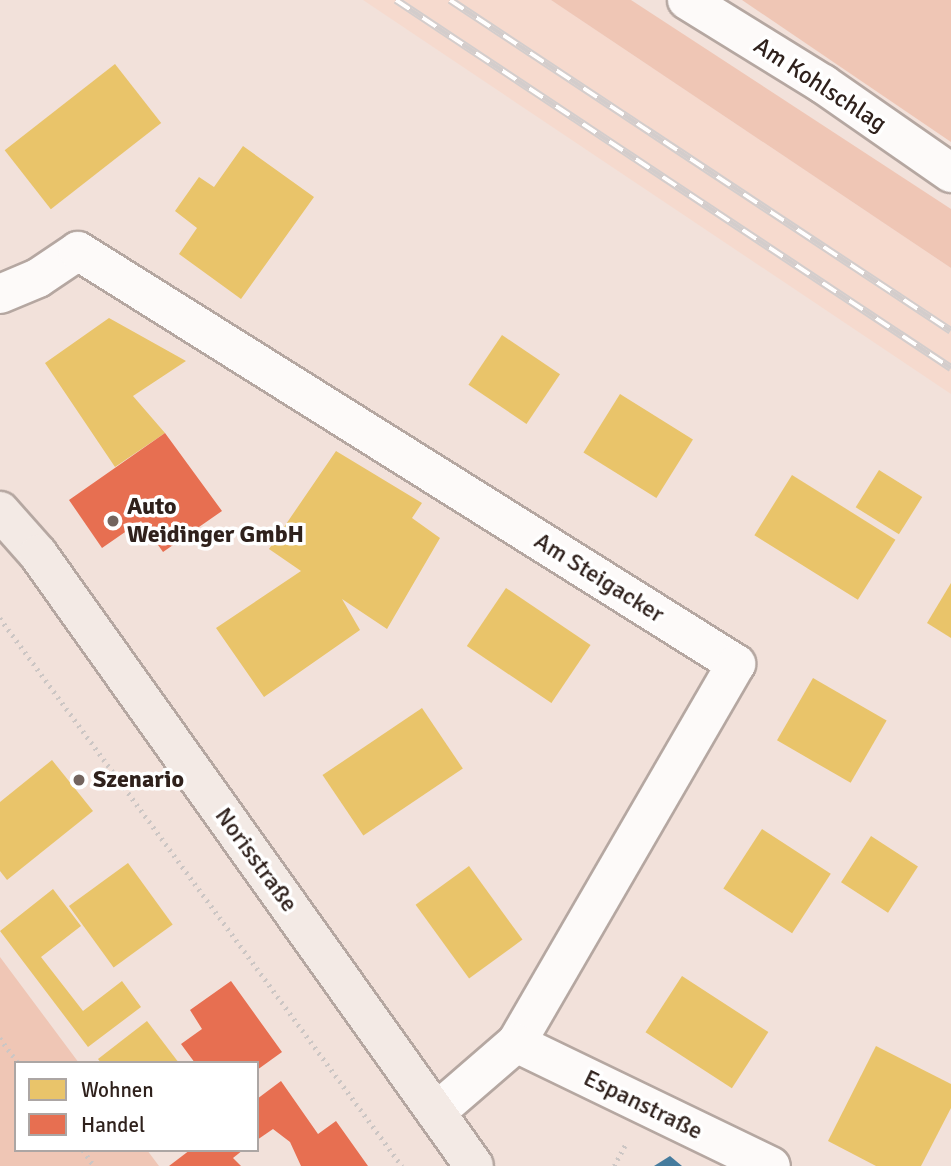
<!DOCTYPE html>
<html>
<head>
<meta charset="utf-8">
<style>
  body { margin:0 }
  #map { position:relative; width:951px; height:1166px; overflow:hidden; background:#f2e1da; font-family:Signika,sans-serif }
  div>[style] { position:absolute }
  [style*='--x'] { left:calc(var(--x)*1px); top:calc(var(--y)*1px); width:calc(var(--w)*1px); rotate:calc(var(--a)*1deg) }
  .built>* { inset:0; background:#f6dace }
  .green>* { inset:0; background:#efc6b5 }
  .homes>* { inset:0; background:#e9c46a; transform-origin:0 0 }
  .shops>* { inset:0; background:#e76f51 }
  .public>* { inset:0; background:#457b9d }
  .path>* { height:4.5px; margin-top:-2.25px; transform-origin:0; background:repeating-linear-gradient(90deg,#ccc6c4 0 2px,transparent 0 7px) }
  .roads { filter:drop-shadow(2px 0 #b5a7a1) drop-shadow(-2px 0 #b5a7a1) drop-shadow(0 2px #b5a7a1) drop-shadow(0 -2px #b5a7a1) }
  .minor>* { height:38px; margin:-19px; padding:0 19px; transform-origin:19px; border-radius:19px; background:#fdfaf9 }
  .primary>* { height:38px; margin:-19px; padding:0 19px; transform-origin:19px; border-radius:19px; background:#f3eae5 }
  .rail>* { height:8px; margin-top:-4px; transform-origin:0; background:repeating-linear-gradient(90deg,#fff 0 16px,#d3cdcc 0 32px); box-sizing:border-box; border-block:2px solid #d3cdcc }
  .dots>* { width:19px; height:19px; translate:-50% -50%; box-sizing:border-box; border:4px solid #fff; border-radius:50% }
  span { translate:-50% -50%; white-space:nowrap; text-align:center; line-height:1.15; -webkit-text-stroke:7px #fff; paint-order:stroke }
  .street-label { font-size:24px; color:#2f211c }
  .poi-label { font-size:24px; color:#2f211c; font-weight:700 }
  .left { translate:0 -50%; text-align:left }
  .legend { position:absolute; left:14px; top:1061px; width:245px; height:91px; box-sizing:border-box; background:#fff; border:2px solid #aca6a4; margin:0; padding:9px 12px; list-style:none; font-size:21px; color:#2f211c }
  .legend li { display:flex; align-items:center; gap:14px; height:35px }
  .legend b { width:35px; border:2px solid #aca6a4 }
</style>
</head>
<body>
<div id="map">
  <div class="built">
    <div style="clip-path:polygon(363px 0,551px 0,951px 268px,951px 394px)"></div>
  </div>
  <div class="green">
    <div style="clip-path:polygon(551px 0,631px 0,951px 209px,951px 268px)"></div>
    <div style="clip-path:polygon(742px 0,951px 0,951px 142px)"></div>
    <div style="clip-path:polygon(0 957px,79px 1063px,16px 1063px,16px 1150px,147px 1150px,159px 1166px,0 1166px)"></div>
  </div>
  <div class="homes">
    <div style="left:115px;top:64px;width:75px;height:140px;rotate:52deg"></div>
    <div style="clip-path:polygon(243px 146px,314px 197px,241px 299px,179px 254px,197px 228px,175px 211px,199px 177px,214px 187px)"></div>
    <div style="clip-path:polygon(109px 318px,186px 361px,133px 396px,165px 433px,115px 467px,45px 363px)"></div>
    <div style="left:502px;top:335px;width:70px;height:60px;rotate:34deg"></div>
    <div style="left:620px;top:394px;width:86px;height:69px;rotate:32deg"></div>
    <div style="clip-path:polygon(336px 451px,422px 503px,412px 518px,440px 538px,387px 629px,342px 599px,360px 630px,264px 697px,216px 628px,301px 571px,269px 549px)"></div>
    <div style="left:879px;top:470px;width:51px;height:44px;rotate:32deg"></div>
    <div style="left:792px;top:475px;width:122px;height:71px;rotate:32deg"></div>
    <div style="clip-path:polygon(951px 583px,951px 638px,927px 623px)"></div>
    <div style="left:506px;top:588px;width:102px;height:70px;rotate:34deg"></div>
    <div style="left:813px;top:678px;width:85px;height:72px;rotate:30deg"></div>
    <div style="left:422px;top:708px;width:73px;height:120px;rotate:56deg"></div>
    <div style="clip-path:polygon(52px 760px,93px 811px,7px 880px,0 871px,0 802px)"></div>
    <div style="left:762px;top:829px;width:82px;height:71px;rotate:33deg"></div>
    <div style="left:871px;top:836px;width:56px;height:55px;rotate:33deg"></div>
    <div style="left:128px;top:863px;width:76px;height:73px;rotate:54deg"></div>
    <div style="left:469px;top:866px;width:91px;height:66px;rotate:54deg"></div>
    <div style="clip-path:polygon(53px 889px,81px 926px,41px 957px,83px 1011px,122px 981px,141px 1007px,88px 1047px,0 931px)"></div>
    <div style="left:682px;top:976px;width:103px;height:67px;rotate:33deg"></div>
    <div style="clip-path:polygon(147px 1021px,179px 1063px,101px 1063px,98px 1059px)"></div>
    <div style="clip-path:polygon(876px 1046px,951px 1084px,951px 1108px,921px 1166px,876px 1166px,828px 1141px)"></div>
  </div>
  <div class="shops">
    <div style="clip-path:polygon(165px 433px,222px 511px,163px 552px,141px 521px,102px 548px,69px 500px)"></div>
    <div style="clip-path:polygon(231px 981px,282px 1052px,257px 1070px,257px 1063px,195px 1063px,181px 1044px,202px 1029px,190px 1010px)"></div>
    <div style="clip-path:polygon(281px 1081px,318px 1134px,336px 1121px,368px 1166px,301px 1166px,290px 1142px,273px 1129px,257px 1140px,257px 1099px)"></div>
    <div style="clip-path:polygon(190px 1150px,243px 1150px,233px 1158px,241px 1166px,169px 1166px)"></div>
  </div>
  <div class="public">
    <div style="clip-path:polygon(670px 1156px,682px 1166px,654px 1166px)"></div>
  </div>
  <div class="path">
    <div style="--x:0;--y:618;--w:680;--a:53.74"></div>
    <div style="--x:0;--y:1038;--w:31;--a:54"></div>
    <div style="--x:83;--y:1150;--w:19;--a:55"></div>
    <div style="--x:614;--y:1166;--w:24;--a:-62"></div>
  </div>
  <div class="roads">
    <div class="minor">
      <div style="--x:687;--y:0;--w:160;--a:31.7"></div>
      <div style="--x:823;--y:84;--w:156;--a:34.8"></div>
      <div style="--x:0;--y:294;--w:41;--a:-22.8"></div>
      <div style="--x:38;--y:278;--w:48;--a:-34"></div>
      <div style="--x:78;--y:251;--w:777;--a:32.11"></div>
      <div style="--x:736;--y:664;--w:438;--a:120.1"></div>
      <div style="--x:516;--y:1043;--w:106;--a:139.2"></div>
      <div style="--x:516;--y:1043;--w:283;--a:25.8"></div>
    </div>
    <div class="primary">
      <div style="--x:0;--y:511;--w:57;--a:48.5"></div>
      <div style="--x:38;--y:554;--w:751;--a:54.53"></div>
    </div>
  </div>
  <div class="rail">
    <div style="--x:396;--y:0;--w:666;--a:33.55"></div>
    <div style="--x:450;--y:0;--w:600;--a:33.45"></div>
  </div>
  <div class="dots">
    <div style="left:113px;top:521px;background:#73645e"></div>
    <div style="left:79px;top:780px;background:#73645e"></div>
  </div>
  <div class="street-label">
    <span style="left:820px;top:85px;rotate:33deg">Am Kohlschlag</span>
    <span style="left:599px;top:578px;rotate:32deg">Am Steigacker</span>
    <span style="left:256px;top:860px;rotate:54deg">Norisstraße</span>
    <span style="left:643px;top:1105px;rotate:26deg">Espanstraße</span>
  </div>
  <div class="poi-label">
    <span class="left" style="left:127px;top:521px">Auto<br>Weidinger GmbH</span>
    <span class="left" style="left:93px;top:780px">Szenario</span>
  </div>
  <ul class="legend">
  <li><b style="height:19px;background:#e9c46a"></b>Wohnen</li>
  <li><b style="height:19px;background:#e76f51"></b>Handel</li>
  </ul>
</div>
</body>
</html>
